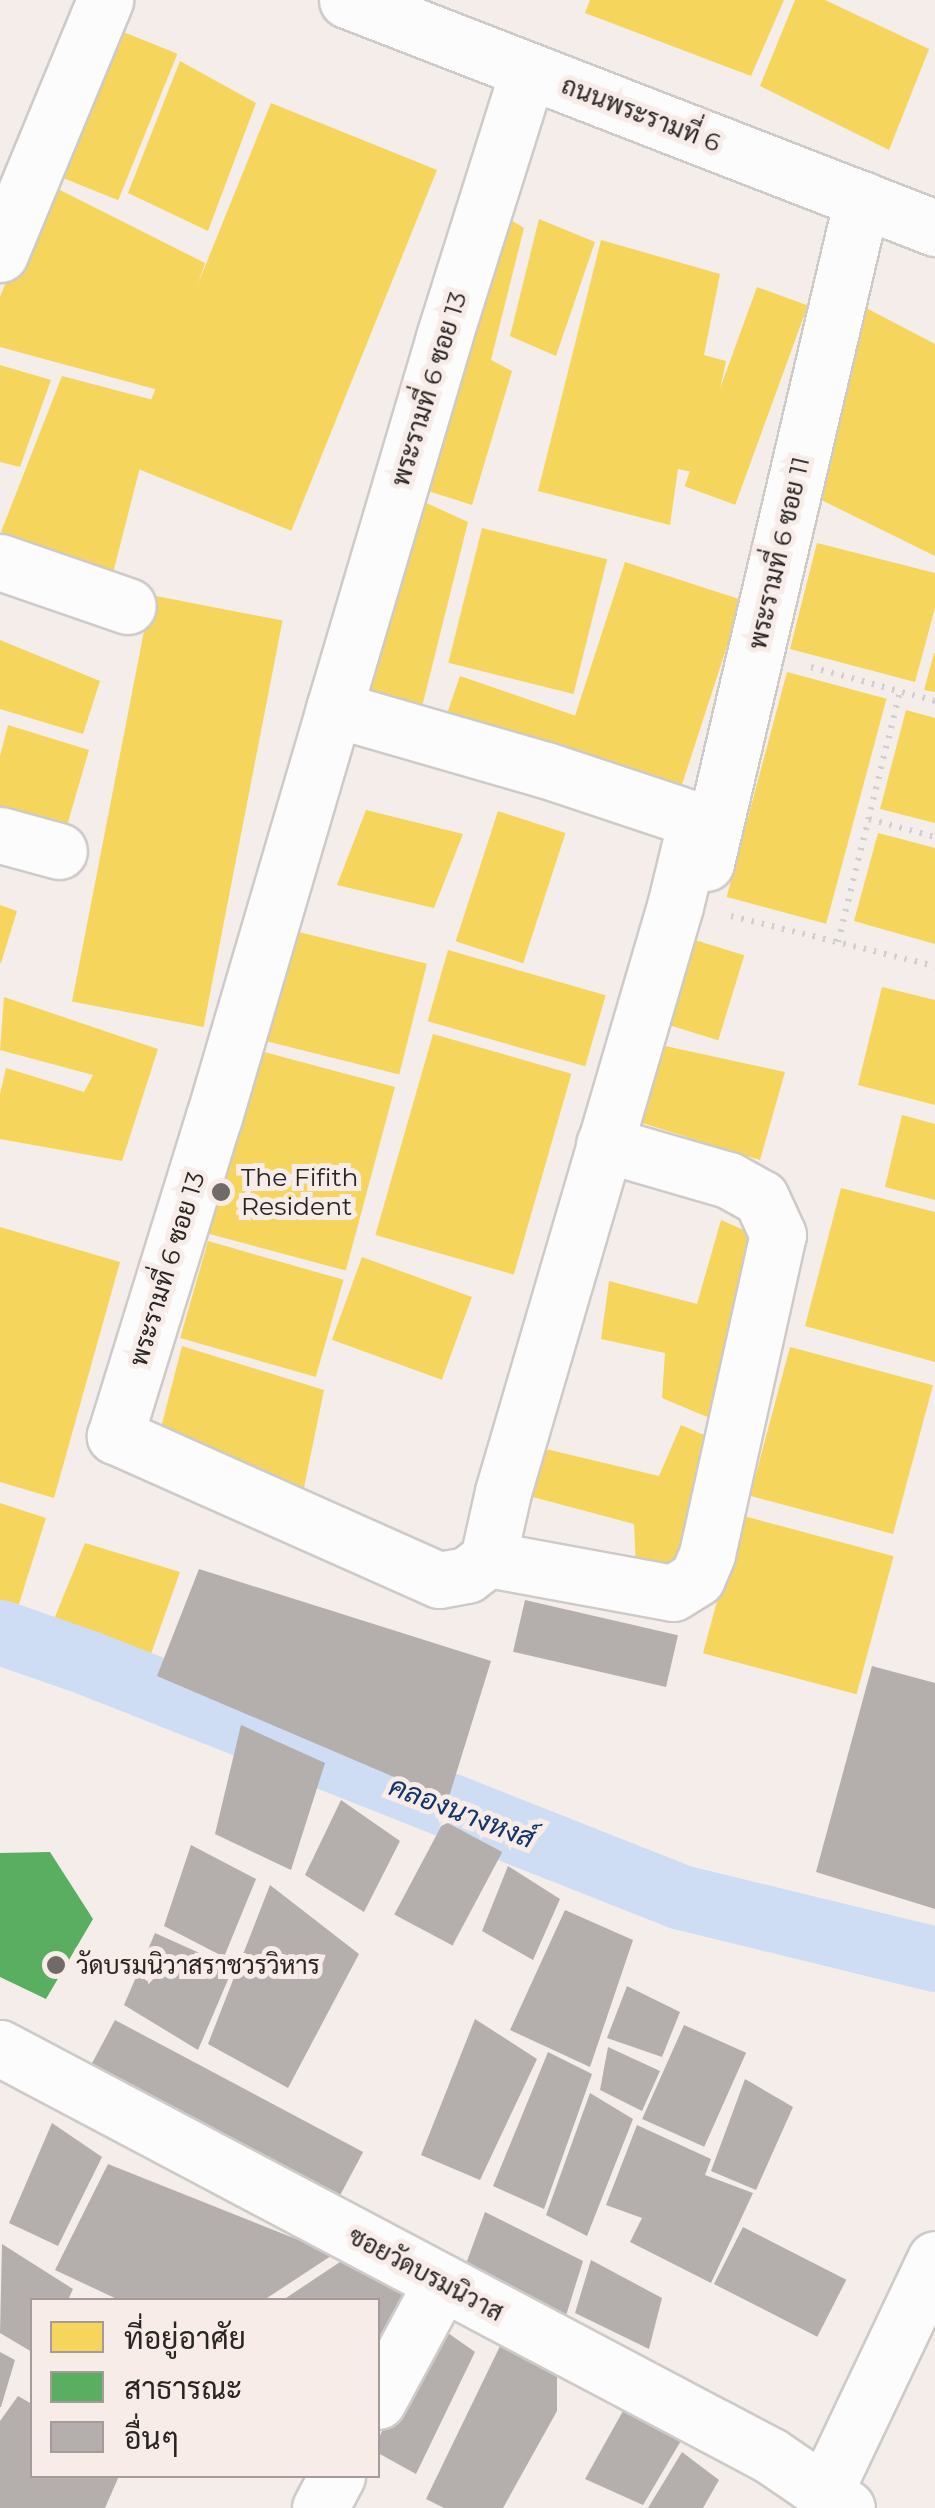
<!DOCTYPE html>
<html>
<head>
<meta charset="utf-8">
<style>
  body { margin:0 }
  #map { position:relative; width:935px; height:2508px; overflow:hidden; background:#f4edea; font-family:Montserrat,Sarabun,sans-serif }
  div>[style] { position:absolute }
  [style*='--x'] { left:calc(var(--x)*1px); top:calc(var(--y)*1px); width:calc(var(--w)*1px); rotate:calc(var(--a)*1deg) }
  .homes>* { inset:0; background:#f6d55c; transform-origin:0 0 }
  .public>* { inset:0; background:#5aae61 }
  .canal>* { height:65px; margin:-32.5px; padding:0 32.5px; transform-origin:32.5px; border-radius:32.5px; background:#cedcf4 }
  .building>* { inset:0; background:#b4afad; transform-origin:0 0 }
  .path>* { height:6px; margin-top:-3px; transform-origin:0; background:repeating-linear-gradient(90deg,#d2cfcf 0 2.5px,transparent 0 10.5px) }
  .roads { filter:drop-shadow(2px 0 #cecac8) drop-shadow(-2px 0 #cecac8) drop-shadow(0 2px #cecac8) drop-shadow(0 -2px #cecac8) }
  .minor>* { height:55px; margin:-27.5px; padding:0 27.5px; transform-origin:27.5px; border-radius:27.5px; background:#fdfcfc }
  .major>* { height:55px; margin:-27.5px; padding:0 27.5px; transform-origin:27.5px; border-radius:27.5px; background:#fdfcfc }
  .dots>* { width:28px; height:28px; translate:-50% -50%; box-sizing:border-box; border:5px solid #f7ece7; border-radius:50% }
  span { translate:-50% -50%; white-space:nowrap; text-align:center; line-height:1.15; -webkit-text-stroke:10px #f7ece7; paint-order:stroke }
  .street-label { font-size:25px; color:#292523 }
  .poi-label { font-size:25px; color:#292523 }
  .left { translate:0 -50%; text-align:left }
  .water-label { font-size:28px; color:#133469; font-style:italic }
  .legend { position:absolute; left:30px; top:2298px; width:350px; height:180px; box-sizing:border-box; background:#f7ece7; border:2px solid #a59c99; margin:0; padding:12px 18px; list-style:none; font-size:30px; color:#292523 }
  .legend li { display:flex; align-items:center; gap:20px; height:50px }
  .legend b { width:50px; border:2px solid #a59c99 }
</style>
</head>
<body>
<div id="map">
  <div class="homes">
    <div style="clip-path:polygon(590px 0,784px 0,751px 76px,585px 13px)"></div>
    <div style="clip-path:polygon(795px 0,825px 0,929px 49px,889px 150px,760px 86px)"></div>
    <div style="left:106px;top:25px;width:77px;height:158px;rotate:22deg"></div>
    <div style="clip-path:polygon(180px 61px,256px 103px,208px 231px,128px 193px)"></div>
    <div style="left:271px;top:103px;width:179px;height:389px;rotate:22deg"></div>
    <div style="clip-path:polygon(46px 183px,205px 263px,162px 391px,0 347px,0 297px)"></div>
    <div style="clip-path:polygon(501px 214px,524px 228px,491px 360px,512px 371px,472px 505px,425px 490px)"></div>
    <div style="clip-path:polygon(539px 219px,595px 242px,556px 356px,510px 336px)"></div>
    <div style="clip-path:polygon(601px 240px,720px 274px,704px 355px,726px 361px,702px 474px,678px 469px,670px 525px,538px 491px)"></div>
    <div style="left:757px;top:287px;width:54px;height:212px;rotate:20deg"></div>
    <div style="clip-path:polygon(849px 299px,935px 344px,935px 556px,801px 490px)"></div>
    <div style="clip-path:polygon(0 365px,51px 380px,20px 467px,0 462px)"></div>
    <div style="clip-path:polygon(62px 376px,157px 401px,113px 573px,1px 532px)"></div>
    <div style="clip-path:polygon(422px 501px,468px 522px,422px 707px,365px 691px)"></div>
    <div style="left:482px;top:528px;width:129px;height:139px;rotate:14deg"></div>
    <div style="clip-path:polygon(817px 543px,935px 573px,935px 608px,915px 682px,790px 649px)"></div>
    <div style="left:625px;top:562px;width:123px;height:199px;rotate:18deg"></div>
    <div style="left:151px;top:595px;width:134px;height:414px;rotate:11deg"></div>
    <div style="clip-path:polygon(0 640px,100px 681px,83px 734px,0 709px)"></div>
    <div style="clip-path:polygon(934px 653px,935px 653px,935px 692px,924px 690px)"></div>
    <div style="left:787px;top:672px;width:103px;height:233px;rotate:15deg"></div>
    <div style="left:460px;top:676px;width:129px;height:42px;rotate:19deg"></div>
    <div style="clip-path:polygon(906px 710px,935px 718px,935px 823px,880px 809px)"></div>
    <div style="clip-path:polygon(8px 725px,89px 750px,64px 836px,0 816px,0 756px)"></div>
    <div style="clip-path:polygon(366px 810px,463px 834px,434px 908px,337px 885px)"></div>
    <div style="left:498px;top:811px;width:71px;height:137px;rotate:18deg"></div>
    <div style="clip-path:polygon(878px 833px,935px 848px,935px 944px,854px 921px)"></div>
    <div style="clip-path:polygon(0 905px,17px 911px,1px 963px,0 963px)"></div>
    <div style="left:291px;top:930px;width:140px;height:114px;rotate:14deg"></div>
    <div style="left:685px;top:937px;width:62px;height:89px;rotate:17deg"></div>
    <div style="left:448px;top:950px;width:164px;height:74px;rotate:16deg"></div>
    <div style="clip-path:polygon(882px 987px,935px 1000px,935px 1105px,858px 1085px)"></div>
    <div style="clip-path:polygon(4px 997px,158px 1049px,122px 1161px,0 1139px,0 1094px,6px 1068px,84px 1092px,93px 1075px,0 1050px)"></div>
    <div style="left:433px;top:1034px;width:144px;height:209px;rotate:16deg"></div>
    <div style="clip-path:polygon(656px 1044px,785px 1072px,760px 1160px,639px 1122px)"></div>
    <div style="left:253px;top:1049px;width:147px;height:190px;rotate:15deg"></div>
    <div style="clip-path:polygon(902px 1115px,935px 1124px,935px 1200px,885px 1187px)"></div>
    <div style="clip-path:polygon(841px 1188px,935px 1212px,935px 1362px,805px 1326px)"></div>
    <div style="clip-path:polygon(721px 1220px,762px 1238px,712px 1419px,662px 1398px,665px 1353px,601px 1339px,609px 1281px,697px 1304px)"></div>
    <div style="clip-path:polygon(0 1227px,120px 1262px,54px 1498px,0 1482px)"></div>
    <div style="left:208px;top:1241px;width:141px;height:101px;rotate:16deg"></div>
    <div style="left:362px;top:1257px;width:117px;height:88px;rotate:20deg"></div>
    <div style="clip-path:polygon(182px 1346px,324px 1390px,300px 1507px,156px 1447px)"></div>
    <div style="left:790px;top:1347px;width:148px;height:154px;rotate:15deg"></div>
    <div style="clip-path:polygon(681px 1425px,711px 1438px,673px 1573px,636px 1567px,634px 1524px,518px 1493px,529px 1445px,659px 1476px)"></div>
    <div style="clip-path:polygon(0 1503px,46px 1518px,13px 1623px,0 1619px)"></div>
    <div style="left:740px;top:1515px;width:159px;height:143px;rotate:15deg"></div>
    <div style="clip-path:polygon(85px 1543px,180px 1572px,146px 1668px,46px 1639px)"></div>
  </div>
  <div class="public">
    <div style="clip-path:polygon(50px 1852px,93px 1919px,46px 1999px,0 1977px,0 1853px)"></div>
  </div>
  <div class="canal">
    <div style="--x:0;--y:1632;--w:94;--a:19.2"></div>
    <div style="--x:89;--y:1663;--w:637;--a:21.57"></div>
    <div style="--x:681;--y:1897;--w:261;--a:13.7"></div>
  </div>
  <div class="building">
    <div style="clip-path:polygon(199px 1569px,491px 1661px,448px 1800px,157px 1676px)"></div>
    <div style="left:525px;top:1600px;width:157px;height:53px;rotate:13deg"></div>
    <div style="clip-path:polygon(872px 1666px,935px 1683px,935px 1909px,816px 1872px)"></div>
    <div style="clip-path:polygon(241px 1725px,325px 1763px,291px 1870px,215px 1834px)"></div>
    <div style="clip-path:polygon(341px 1800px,400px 1841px,364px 1912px,305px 1875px)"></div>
    <div style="left:444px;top:1821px;width:66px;height:106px;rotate:28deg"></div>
    <div style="clip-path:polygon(191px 1845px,256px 1879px,224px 1957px,164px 1926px)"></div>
    <div style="clip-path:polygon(508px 1866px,560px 1899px,533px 1960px,482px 1931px)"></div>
    <div style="clip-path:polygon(270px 1885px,359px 1954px,288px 2088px,208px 2044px)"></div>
    <div style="clip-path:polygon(565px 1910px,633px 1940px,590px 2067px,510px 2030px)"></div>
    <div style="clip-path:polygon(155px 1933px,233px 1968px,198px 2050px,124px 2005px)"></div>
    <div style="clip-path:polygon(627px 1986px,680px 2012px,662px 2057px,607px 2038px)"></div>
    <div style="clip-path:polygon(475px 2019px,537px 2059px,480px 2180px,421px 2155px)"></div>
    <div style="left:115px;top:2020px;width:281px;height:66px;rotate:28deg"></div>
    <div style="left:684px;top:2025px;width:68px;height:103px;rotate:24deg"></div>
    <div style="clip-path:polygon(608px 2047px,660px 2071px,642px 2111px,600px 2090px)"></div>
    <div style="clip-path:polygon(548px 2052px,592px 2074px,544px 2209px,493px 2186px)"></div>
    <div style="clip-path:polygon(745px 2079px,793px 2107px,756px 2190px,711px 2171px)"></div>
    <div style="clip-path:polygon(590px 2093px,633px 2119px,587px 2236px,546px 2215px)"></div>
    <div style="clip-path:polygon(52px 2123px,102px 2157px,58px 2246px,9px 2223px)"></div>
    <div style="clip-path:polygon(637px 2125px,711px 2159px,705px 2175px,753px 2193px,711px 2283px,630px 2242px,642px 2218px,606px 2205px)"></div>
    <div style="clip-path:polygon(108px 2164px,334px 2254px,264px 2300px,119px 2300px,55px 2270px)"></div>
    <div style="clip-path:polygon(485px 2212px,583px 2261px,564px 2322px,463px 2272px)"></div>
    <div style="left:743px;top:2227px;width:116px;height:64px;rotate:27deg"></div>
    <div style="clip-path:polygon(2px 2244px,73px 2289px,68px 2300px,32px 2300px,32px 2352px,0 2333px)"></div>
    <div style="clip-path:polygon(343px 2260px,415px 2295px,378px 2365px,378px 2300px,283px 2300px)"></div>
    <div style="clip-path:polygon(591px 2260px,662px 2298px,649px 2349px,575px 2313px)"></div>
    <div style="clip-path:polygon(431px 2321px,475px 2352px,416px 2474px,378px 2453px,378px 2440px)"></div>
    <div style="clip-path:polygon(502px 2342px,557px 2372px,557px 2411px,503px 2508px,444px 2508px,426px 2499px)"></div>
    <div style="clip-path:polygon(0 2352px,15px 2360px,1px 2407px,0 2407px)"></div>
    <div style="clip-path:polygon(18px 2396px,32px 2404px,32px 2476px,119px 2476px,105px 2508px,0 2508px,0 2421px)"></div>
    <div style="clip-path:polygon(628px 2402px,682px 2439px,643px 2505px,585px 2479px)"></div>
    <div style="clip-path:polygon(682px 2452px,719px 2480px,703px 2508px,648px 2508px)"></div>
  </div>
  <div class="path">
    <div style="--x:811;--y:667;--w:129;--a:15.3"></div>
    <div style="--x:869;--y:819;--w:68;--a:15.3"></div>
    <div style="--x:731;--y:916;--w:210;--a:13.8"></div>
    <div style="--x:838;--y:942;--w:259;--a:-76.1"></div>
  </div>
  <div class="roads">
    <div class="minor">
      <div style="--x:0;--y:254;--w:275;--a:-67.5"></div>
      <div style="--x:0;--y:562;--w:135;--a:19"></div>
      <div style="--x:334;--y:709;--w:221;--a:16.1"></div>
      <div style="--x:546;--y:770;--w:158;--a:18.4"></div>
      <div style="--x:696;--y:820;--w:89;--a:103.7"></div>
      <div style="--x:675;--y:906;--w:611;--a:106.36"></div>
      <div style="--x:503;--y:1492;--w:69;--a:102.6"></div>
      <div style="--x:488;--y:1559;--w:26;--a:143"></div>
      <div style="--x:467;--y:1575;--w:28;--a:170"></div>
      <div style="--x:439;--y:1580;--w:355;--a:-156"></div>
      <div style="--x:115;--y:1436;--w:334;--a:-72.8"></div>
      <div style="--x:214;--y:1117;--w:425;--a:-73.6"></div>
      <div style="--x:334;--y:709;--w:388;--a:-73.5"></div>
      <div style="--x:444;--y:337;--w:279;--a:-72.5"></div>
      <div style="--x:0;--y:835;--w:61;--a:15.2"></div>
      <div style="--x:706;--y:863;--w:682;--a:-76.78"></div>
      <div style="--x:488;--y:1559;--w:188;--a:10.4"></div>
      <div style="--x:673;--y:1593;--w:28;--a:-32"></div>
      <div style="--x:697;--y:1578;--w:26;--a:-67"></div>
      <div style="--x:707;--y:1554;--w:327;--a:-77.5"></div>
      <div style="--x:778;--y:1235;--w:41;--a:-114.7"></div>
      <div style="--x:761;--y:1198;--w:38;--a:-151"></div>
      <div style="--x:728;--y:1180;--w:129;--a:-163.8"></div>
      <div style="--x:0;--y:2048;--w:872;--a:27.89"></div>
      <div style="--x:771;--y:2456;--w:92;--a:34.4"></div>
      <div style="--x:378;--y:2401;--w:135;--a:-61.7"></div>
      <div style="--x:824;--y:2493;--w:259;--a:-64.6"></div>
      <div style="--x:320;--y:2508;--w:36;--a:-62"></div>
    </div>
    <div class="major">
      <div style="--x:347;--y:0;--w:631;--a:21.19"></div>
    </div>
  </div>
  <div class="dots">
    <div style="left:221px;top:1192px;background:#706b69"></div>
    <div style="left:56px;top:1965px;background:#706b69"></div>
  </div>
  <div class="street-label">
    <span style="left:641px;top:114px;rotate:21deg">ถนนพระรามที่ 6</span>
    <span style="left:429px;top:389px;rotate:-73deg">พระรามที่ 6 ซอย 13</span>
    <span style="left:779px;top:553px;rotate:-77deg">พระรามที่ 6 ซอย 11</span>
    <span style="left:167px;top:1269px;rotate:-73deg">พระรามที่ 6 ซอย 13</span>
    <span style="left:426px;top:2274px;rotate:28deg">ซอยวัดบรมนิวาส</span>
  </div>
  <div class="poi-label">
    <span class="left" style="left:241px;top:1192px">The Fifith<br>Resident</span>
    <span class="left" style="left:76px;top:1965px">วัดบรมนิวาสราชวรวิหาร</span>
  </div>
  <div class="water-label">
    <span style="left:462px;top:1812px;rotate:21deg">คลองนางหงส์</span>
  </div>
  <ul class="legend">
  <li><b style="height:28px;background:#f6d55c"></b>ที่อยู่อาศัย</li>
  <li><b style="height:28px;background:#5aae61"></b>สาธารณะ</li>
  <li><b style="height:28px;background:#b4afad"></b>อื่นๆ</li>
  </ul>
</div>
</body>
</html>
